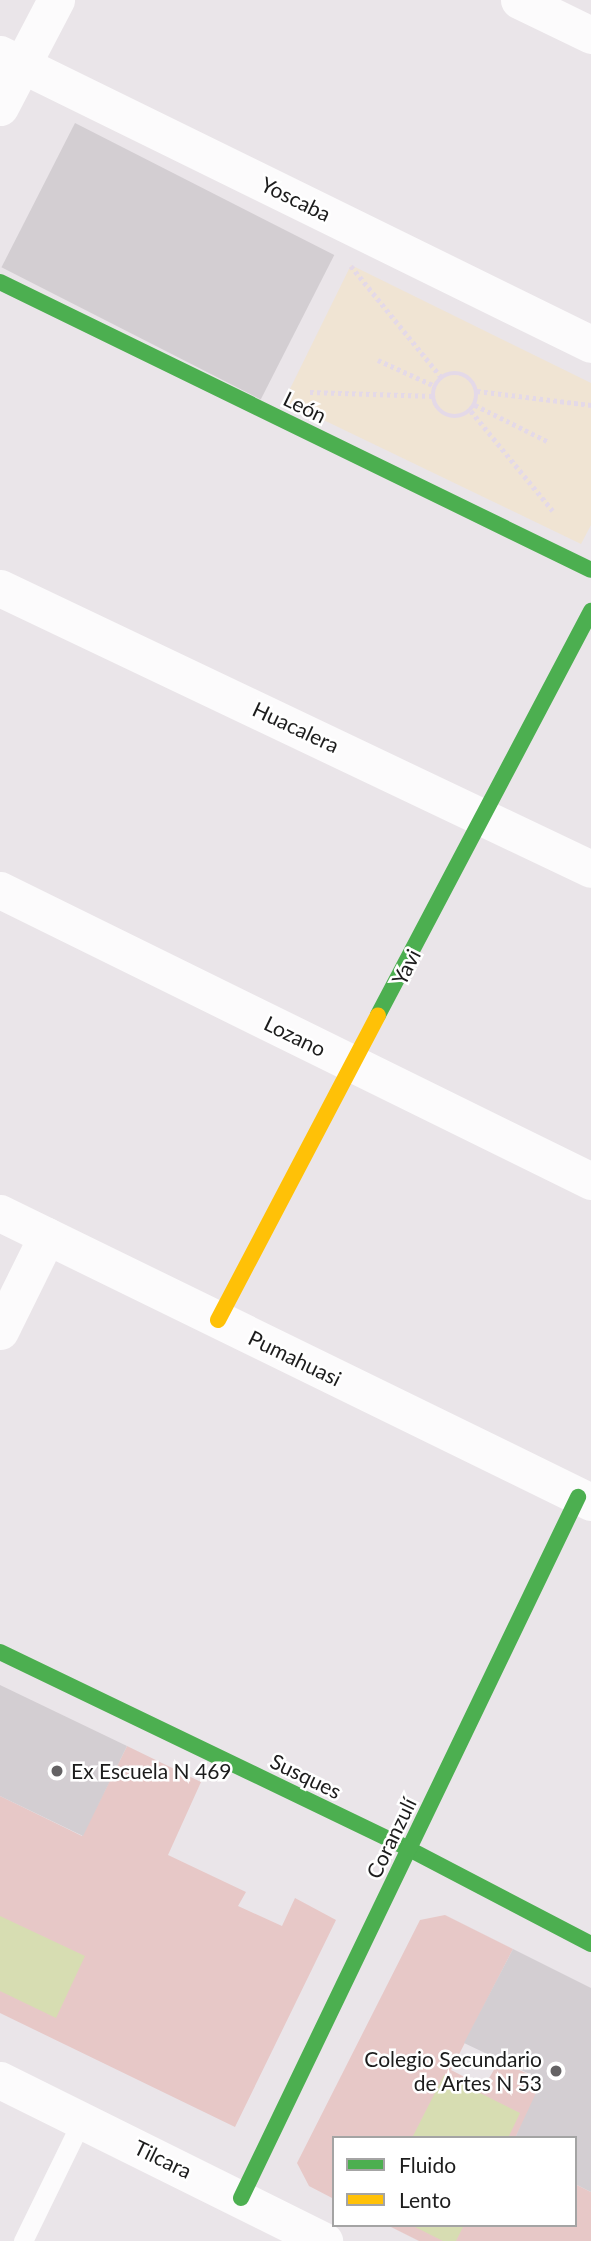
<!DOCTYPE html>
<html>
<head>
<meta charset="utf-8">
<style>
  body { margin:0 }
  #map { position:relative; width:591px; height:2241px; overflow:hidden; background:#eae5e9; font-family:Lato,sans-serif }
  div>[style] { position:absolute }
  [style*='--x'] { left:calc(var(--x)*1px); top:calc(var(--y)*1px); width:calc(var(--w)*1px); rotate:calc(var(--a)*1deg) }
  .grass>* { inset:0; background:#e7c8c7 }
  .park>* { inset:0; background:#f0e4d3 }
  .pitch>* { inset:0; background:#d7ddb2 }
  .building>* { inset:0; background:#d3ced2; transform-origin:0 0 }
  .path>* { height:4.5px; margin-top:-2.25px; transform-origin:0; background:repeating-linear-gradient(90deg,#e4d9e8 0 3.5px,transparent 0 7px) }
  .path>.ring { margin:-2.25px; padding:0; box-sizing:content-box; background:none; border:4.5px solid #e4d9e8; border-radius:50% }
  .lane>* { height:19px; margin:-9.5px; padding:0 9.5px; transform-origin:9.5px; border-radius:9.5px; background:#fcfbfc }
  .street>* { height:37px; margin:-18.5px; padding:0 18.5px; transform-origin:18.5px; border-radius:18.5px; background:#fcfbfc }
  .fast>* { height:16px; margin:-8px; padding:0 8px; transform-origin:8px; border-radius:8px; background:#4caf50 }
  .slow>* { height:16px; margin:-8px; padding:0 8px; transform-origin:8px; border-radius:8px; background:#ffc107 }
  .dots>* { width:19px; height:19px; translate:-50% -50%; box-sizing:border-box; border:4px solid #fff; border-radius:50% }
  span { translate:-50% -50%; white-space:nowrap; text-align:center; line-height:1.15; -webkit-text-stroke:5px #fff; paint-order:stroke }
  .street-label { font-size:21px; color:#1c1c1c }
  .poi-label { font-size:21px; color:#1c1c1c }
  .left { translate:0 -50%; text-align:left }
  .right { translate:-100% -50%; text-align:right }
  .legend { position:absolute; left:332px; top:2136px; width:245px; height:91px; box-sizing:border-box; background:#fff; border:2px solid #a4a4a4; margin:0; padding:9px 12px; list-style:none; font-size:21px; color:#1c1c1c }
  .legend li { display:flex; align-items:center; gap:14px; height:35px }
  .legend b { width:35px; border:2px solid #a4a4a4 }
</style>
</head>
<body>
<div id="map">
  <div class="grass">
    <div style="clip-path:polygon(127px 1746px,201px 1782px,168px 1855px,246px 1892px,238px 1906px,282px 1926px,295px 1898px,336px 1920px,235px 2127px,0 2013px,0 1796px,82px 1836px)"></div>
    <div style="clip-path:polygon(445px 1915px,513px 1949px,451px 2070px,484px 2087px,499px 2061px,542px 2080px,534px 2101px,515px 2138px,334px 2138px,334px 2199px,309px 2186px,297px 2163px,420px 1920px)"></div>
    <div style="clip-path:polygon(575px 2184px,591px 2192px,591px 2241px,419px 2241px,387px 2225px,575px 2225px)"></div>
  </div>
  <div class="park">
    <div style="clip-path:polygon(351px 265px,591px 383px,591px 525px,581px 544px,284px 401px)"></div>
  </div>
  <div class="pitch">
    <div style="clip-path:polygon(0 1916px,85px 1956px,56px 2018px,0 1991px)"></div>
    <div style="clip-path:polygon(444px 2075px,520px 2113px,508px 2138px,412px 2138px)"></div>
    <div style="clip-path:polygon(411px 2225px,464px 2225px,456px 2241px,443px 2241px)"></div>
  </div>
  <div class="building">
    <div style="left:75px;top:123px;width:291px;height:162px;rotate:27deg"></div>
    <div style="clip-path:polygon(0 1685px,127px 1746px,83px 1836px,0 1796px)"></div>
    <div style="clip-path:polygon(513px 1949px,591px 1988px,591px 2192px,575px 2184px,575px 2138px,515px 2138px,542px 2080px,464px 2043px)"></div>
  </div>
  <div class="path">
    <div style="--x:351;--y:266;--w:144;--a:50.9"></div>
    <div style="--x:378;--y:360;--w:63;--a:24.5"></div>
    <div class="ring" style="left:433px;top:373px;width:39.5px;height:39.5px"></div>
    <div style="--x:477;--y:391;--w:115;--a:7"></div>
    <div style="--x:310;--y:392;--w:123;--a:1.9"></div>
    <div style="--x:475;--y:405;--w:83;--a:26.6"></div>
    <div style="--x:471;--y:411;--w:129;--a:50.6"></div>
  </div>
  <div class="lane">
    <div style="--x:23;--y:2241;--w:135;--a:-64"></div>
  </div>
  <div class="street">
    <div style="--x:519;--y:0;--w:80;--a:25.9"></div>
    <div style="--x:0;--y:54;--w:658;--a:26.14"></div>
    <div style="--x:0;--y:107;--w:121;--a:-62.4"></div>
    <div style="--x:0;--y:588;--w:654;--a:25.43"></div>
    <div style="--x:0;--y:890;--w:659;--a:26.21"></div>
    <div style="--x:0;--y:1213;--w:658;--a:26.06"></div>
    <div style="--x:0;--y:1331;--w:106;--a:-63.7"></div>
    <div style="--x:0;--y:2080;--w:362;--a:26.4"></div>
  </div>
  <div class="fast">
    <div style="--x:0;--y:282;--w:657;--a:25.98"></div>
    <div style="--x:378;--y:1015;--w:457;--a:-62.2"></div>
    <div style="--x:0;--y:1652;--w:454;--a:25.7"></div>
    <div style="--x:409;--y:1849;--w:205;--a:27.6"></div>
    <div style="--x:241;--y:2198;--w:778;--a:-64.32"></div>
  </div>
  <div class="slow">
    <div style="--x:218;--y:1320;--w:344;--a:-62.3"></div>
  </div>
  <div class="dots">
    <div style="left:57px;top:1771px;background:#646264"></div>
    <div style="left:556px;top:2071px;background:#646264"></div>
  </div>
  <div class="street-label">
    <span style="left:296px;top:199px;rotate:26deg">Yoscaba</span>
    <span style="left:305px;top:407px;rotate:26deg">León</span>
    <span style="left:296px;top:727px;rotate:25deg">Huacalera</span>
    <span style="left:406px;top:967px;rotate:-63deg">Yavi</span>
    <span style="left:295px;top:1036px;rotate:26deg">Lozano</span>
    <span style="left:295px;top:1358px;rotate:26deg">Pumahuasi</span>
    <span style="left:306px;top:1776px;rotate:26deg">Susques</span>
    <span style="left:391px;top:1838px;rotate:-64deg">Coranzulí</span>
    <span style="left:163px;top:2159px;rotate:26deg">Tilcara</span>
  </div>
  <div class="poi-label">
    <span class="left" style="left:71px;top:1771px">Ex Escuela N 469</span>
    <span class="right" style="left:542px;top:2071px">Colegio Secundario<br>de Artes N 53</span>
  </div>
  <ul class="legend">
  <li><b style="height:9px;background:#4caf50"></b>Fluido</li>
  <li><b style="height:9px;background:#ffc107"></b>Lento</li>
  </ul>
</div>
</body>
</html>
